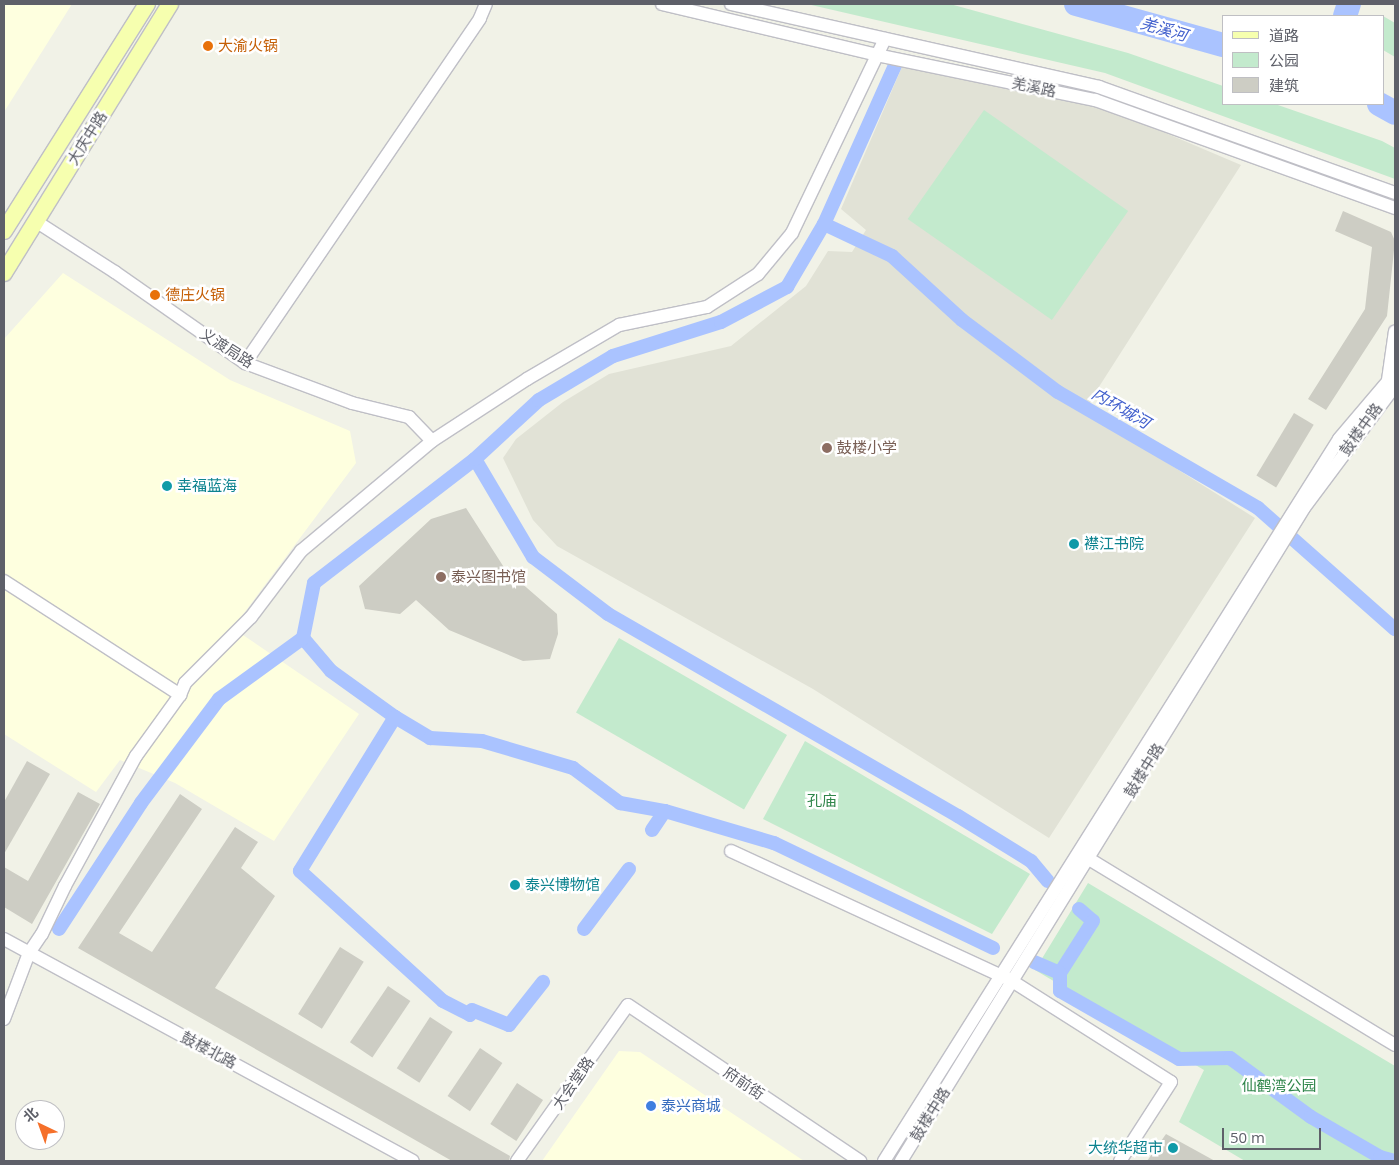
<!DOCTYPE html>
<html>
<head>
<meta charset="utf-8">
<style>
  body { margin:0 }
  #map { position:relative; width:1399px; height:1165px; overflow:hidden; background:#f1f2e7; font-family:"Open Sans","Noto Sans SC",sans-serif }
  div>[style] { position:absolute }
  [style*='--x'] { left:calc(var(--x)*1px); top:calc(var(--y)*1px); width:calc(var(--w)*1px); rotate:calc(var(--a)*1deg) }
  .commercial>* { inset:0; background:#feffdf }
  .education>* { inset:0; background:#e1e2d6 }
  .green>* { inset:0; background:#c3eacd; transform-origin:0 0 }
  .canal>* { height:14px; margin:-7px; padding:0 7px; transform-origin:7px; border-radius:7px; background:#aac3ff }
  .river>* { height:24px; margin:-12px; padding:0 12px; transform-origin:12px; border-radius:12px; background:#aac3ff }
  .building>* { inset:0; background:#cdcdc4; transform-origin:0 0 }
  .roads { filter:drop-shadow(1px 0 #bfbfc6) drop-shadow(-1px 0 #bfbfc6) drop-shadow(0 1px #bfbfc6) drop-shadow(0 -1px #bfbfc6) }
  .minor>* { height:12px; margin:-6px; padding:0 6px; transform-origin:6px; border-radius:6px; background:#fff }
  .major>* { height:16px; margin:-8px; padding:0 8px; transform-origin:8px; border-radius:8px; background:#f6ffaf }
  .dots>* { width:14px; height:14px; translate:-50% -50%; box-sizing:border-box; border:2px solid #fff; border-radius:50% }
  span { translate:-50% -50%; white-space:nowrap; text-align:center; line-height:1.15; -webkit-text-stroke:5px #fff; paint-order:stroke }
  .food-label { font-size:15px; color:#c56008 }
  .left { translate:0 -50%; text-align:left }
  .street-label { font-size:15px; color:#5e6069 }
  .education-label { font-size:15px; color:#785e54 }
  .culture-label { font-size:15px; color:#0d838f }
  .right { translate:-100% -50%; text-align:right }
  .park-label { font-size:15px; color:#30864b }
  .shop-label { font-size:15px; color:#366cbe }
  .water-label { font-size:16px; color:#4260cd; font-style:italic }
  .frame { position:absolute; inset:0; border:5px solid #5e6069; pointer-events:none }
  .legend { position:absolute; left:1222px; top:15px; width:162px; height:90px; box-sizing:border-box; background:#fff; border:1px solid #bfbfc3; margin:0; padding:6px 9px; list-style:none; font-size:15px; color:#5e6069 }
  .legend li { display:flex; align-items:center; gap:10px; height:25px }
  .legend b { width:25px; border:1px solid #bfbfc3 }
  .north { position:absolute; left:15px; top:1100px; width:50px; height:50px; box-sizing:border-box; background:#fff; border:1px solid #bfbfc3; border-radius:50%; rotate:318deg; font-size:14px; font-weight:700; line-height:20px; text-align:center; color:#5e6069 }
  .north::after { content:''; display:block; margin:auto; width:18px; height:22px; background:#f5702a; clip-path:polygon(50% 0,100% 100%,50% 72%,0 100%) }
  .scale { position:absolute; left:1222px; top:1128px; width:99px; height:22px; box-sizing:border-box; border:2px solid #5e6069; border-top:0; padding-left:6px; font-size:15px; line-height:18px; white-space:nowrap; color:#5e6069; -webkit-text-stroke:4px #fff; paint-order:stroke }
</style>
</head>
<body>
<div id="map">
  <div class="commercial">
    <div style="clip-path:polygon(4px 4px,72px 4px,4px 112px)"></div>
    <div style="clip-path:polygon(63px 273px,230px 380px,350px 431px,356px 463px,238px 621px,243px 635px,359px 714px,274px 841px,175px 783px,120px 760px,96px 792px,4px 734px,4px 339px)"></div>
    <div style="clip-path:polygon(619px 1051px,640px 1052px,804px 1161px,542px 1161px)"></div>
  </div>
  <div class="education">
    <div style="clip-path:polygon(905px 60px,1102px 106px,1241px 165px,1095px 393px,1086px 412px,1255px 518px,1049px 838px,813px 689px,557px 546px,533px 520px,503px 458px,516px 439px,563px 402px,609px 374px,731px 346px,806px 286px,828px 251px,852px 252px,866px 230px,841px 209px)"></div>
  </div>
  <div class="green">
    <div style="clip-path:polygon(807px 4px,950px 4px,1128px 53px,1223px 86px,1223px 104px,1275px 104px,1382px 141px,1395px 148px,1395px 179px,1105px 73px)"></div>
    <div style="clip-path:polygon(1383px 16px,1395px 23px,1395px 57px,1383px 50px)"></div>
    <div style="left:984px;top:110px;width:176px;height:133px;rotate:35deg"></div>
    <div style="left:619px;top:638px;width:194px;height:86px;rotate:30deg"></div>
    <div style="clip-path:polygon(805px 741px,1030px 874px,992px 934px,763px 819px)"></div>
    <div style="clip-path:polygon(1088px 883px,1395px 1066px,1395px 1161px,1245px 1161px,1179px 1122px,1204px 1070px,1035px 970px)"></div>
  </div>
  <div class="canal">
    <div style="--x:824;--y:224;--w:75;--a:25.2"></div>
    <div style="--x:892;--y:256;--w:95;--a:42.4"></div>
    <div style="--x:962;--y:320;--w:120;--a:36.9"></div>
    <div style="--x:1058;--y:392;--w:231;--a:30.1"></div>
    <div style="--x:1258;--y:508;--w:183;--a:41.5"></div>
    <div style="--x:475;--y:459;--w:114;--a:59.4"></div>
    <div style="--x:533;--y:557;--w:94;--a:37.2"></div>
    <div style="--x:608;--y:614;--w:404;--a:30"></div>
    <div style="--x:958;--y:816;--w:86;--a:31.7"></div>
    <div style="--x:1031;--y:861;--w:26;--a:50"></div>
    <div style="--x:303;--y:638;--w:43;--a:49.7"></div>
    <div style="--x:331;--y:671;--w:79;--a:35.7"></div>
    <div style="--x:395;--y:717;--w:181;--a:121.7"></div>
    <div style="--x:300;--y:871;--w:193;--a:42.3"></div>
    <div style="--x:443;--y:1001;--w:30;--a:27"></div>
    <div style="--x:470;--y:1015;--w:5;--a:-68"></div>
    <div style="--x:472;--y:1010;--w:40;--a:22"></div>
    <div style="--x:509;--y:1025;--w:55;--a:-51.7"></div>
    <div style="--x:395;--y:717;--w:41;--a:31"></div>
    <div style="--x:430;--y:738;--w:52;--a:3.3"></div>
    <div style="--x:482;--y:741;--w:95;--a:16.5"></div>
    <div style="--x:573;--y:768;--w:59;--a:36.7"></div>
    <div style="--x:620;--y:803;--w:46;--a:10.1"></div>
    <div style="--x:665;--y:811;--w:114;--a:16.4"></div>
    <div style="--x:774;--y:843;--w:243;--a:25.6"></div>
    <div style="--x:652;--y:830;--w:23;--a:-56"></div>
    <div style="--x:1079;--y:909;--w:18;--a:41"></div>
    <div style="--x:1093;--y:921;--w:62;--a:122.4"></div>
    <div style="--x:1060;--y:973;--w:18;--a:90"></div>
    <div style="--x:1060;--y:991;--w:137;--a:29.7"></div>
    <div style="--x:1179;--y:1059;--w:51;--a:-1.1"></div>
    <div style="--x:1230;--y:1058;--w:100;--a:36.1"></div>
    <div style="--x:1311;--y:1117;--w:80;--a:30.1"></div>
    <div style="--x:1380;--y:1157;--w:16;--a:15"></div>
    <div style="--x:59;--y:929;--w:150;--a:-56.9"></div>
    <div style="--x:141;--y:803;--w:130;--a:-53.1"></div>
    <div style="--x:219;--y:699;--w:104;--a:-36"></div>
    <div style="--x:303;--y:638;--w:56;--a:-78.7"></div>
    <div style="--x:314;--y:583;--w:203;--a:-37.6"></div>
    <div style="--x:475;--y:459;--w:87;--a:-42.7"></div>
    <div style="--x:539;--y:400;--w:86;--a:-30.7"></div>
    <div style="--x:613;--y:356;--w:113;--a:-17.5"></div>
    <div style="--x:721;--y:322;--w:75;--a:-27.9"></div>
    <div style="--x:787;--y:287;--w:73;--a:-59.6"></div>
    <div style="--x:824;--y:224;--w:176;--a:-65.9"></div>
    <div style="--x:584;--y:929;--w:75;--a:-53.1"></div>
    <div style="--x:1034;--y:962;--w:28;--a:23"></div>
  </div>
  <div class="river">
    <div style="--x:1076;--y:4;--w:153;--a:15.6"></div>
    <div style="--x:1345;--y:16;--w:13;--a:-72"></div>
    <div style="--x:1379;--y:104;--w:18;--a:29"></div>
  </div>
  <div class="building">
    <div style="clip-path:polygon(1343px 211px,1391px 232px,1395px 241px,1387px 316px,1326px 410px,1308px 399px,1365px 309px,1372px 247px,1335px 231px)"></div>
    <div style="left:1294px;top:413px;width:23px;height:73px;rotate:31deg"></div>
    <div style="clip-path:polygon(466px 508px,505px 569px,557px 614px,558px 634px,550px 659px,523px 661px,449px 630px,416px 600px,400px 614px,365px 609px,359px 586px,431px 519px)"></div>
    <div style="clip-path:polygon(27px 761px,50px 774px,4px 854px,4px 802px)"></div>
    <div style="clip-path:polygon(78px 792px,100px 804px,32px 924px,4px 907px,4px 867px,28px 881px)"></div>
    <div style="clip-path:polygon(180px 794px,202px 809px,119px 933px,152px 952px,235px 827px,258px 842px,241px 868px,275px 896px,215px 988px,510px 1156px,509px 1161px,452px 1161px,78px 948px)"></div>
    <div style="left:340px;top:947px;width:28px;height:79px;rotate:32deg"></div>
    <div style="left:388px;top:986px;width:27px;height:68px;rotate:34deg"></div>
    <div style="left:430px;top:1017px;width:27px;height:61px;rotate:33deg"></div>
    <div style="left:480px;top:1048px;width:27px;height:58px;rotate:34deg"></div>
    <div style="left:517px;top:1083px;width:31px;height:49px;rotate:33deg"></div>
    <div style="clip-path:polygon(1166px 1134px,1215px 1161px,1147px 1161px)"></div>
  </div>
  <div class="roads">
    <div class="minor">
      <div style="--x:662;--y:4;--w:221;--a:13.3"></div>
      <div style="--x:877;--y:55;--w:223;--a:11.7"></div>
      <div style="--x:1095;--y:100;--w:319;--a:19.8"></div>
      <div style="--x:731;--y:4;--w:377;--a:12.7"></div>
      <div style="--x:1099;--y:87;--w:314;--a:19.7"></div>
      <div style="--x:37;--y:222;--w:93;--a:32.7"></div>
      <div style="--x:115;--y:272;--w:159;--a:35"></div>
      <div style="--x:245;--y:363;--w:114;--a:20.5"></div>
      <div style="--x:352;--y:403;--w:59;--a:13.8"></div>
      <div style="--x:409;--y:417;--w:33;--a:46"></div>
      <div style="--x:245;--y:363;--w:417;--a:-55.7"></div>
      <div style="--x:480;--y:18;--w:15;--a:-67"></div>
      <div style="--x:1388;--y:380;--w:49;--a:-81.9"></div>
      <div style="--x:4;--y:581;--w:210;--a:32.9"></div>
      <div style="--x:731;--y:851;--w:310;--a:24.8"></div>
      <div style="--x:1012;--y:981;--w:188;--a:32.4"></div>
      <div style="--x:1171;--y:1082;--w:94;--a:122.8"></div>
      <div style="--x:1089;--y:859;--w:358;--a:31.3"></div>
      <div style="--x:4;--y:939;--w:465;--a:28.5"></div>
      <div style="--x:4;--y:1019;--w:71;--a:-69.3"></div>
      <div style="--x:29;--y:953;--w:23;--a:-56"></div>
      <div style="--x:42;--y:934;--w:53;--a:-64.4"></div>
      <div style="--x:65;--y:886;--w:148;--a:-61.4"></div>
      <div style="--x:136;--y:756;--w:75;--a:-54.2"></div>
      <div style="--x:180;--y:695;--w:13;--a:-67"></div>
      <div style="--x:185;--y:683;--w:93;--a:-45"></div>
      <div style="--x:251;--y:617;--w:83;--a:-52.9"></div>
      <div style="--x:301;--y:551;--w:171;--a:-40"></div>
      <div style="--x:432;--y:441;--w:113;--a:-33.1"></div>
      <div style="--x:527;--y:379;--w:107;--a:-30.4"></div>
      <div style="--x:619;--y:325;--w:90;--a:-11.6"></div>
      <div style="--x:707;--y:307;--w:61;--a:-32.9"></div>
      <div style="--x:758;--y:274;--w:53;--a:-50.3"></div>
      <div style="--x:792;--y:233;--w:215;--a:-64.4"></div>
      <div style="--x:517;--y:1161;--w:191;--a:-54.6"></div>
      <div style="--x:628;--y:1005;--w:280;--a:33.9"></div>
      <div style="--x:884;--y:1161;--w:853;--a:-57.78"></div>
      <div style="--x:1339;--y:439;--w:87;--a:-49.7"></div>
      <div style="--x:901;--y:1161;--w:767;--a:-58.32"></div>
      <div style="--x:1304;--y:508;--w:152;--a:-53.3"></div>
    </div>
    <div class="major">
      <div style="--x:4;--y:231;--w:268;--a:-57.8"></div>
      <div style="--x:4;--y:273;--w:316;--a:-58.3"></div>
    </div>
  </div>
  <div class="dots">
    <div style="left:208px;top:46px;background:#e8710a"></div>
    <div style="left:155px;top:295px;background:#e8710a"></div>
    <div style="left:827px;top:448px;background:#8d6e63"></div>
    <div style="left:167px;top:486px;background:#0f9aa8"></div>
    <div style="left:1074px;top:544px;background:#0f9aa8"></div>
    <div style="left:441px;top:577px;background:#8d6e63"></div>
    <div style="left:515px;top:885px;background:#0f9aa8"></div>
    <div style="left:651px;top:1106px;background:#3f7fe0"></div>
    <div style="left:1173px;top:1148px;background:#0f9aa8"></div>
  </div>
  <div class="food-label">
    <span class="left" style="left:218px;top:46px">大渝火锅</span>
    <span class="left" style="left:165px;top:295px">德庄火锅</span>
  </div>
  <div class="street-label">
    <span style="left:1034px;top:87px;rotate:12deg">羌溪路</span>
    <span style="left:87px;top:138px;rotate:-58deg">大庆中路</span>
    <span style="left:227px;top:348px;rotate:32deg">义渡局路</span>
    <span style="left:1361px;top:429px;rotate:-54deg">鼓楼中路</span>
    <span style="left:1144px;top:770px;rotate:-58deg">鼓楼中路</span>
    <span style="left:209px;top:1050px;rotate:28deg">鼓楼北路</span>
    <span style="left:573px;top:1083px;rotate:-55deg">大会堂路</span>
    <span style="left:744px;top:1083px;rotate:34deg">府前街</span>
    <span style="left:930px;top:1114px;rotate:-58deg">鼓楼中路</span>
  </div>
  <div class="education-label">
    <span class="left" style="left:837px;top:448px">鼓楼小学</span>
    <span class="left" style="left:451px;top:577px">泰兴图书馆</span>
  </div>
  <div class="culture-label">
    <span class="left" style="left:177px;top:486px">幸福蓝海</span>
    <span class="left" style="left:1084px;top:544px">襟江书院</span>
    <span class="left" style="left:525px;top:885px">泰兴博物馆</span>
    <span class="right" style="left:1163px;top:1148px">大统华超市</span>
  </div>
  <div class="park-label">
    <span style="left:822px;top:801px">孔庙</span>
    <span style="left:1279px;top:1086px">仙鹤湾公园</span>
  </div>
  <div class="shop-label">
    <span class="left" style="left:661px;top:1106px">泰兴商城</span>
  </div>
  <div class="water-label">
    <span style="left:1164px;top:29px;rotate:16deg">羌溪河</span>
    <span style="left:1121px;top:408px;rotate:30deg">内环城河</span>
  </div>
  <div class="frame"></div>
  <ul class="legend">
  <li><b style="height:6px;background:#f6ffaf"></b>道路</li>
  <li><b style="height:14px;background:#c3eacd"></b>公园</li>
  <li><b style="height:14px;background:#cdcdc4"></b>建筑</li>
  </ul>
  <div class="north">北</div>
  <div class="scale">50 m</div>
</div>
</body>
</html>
